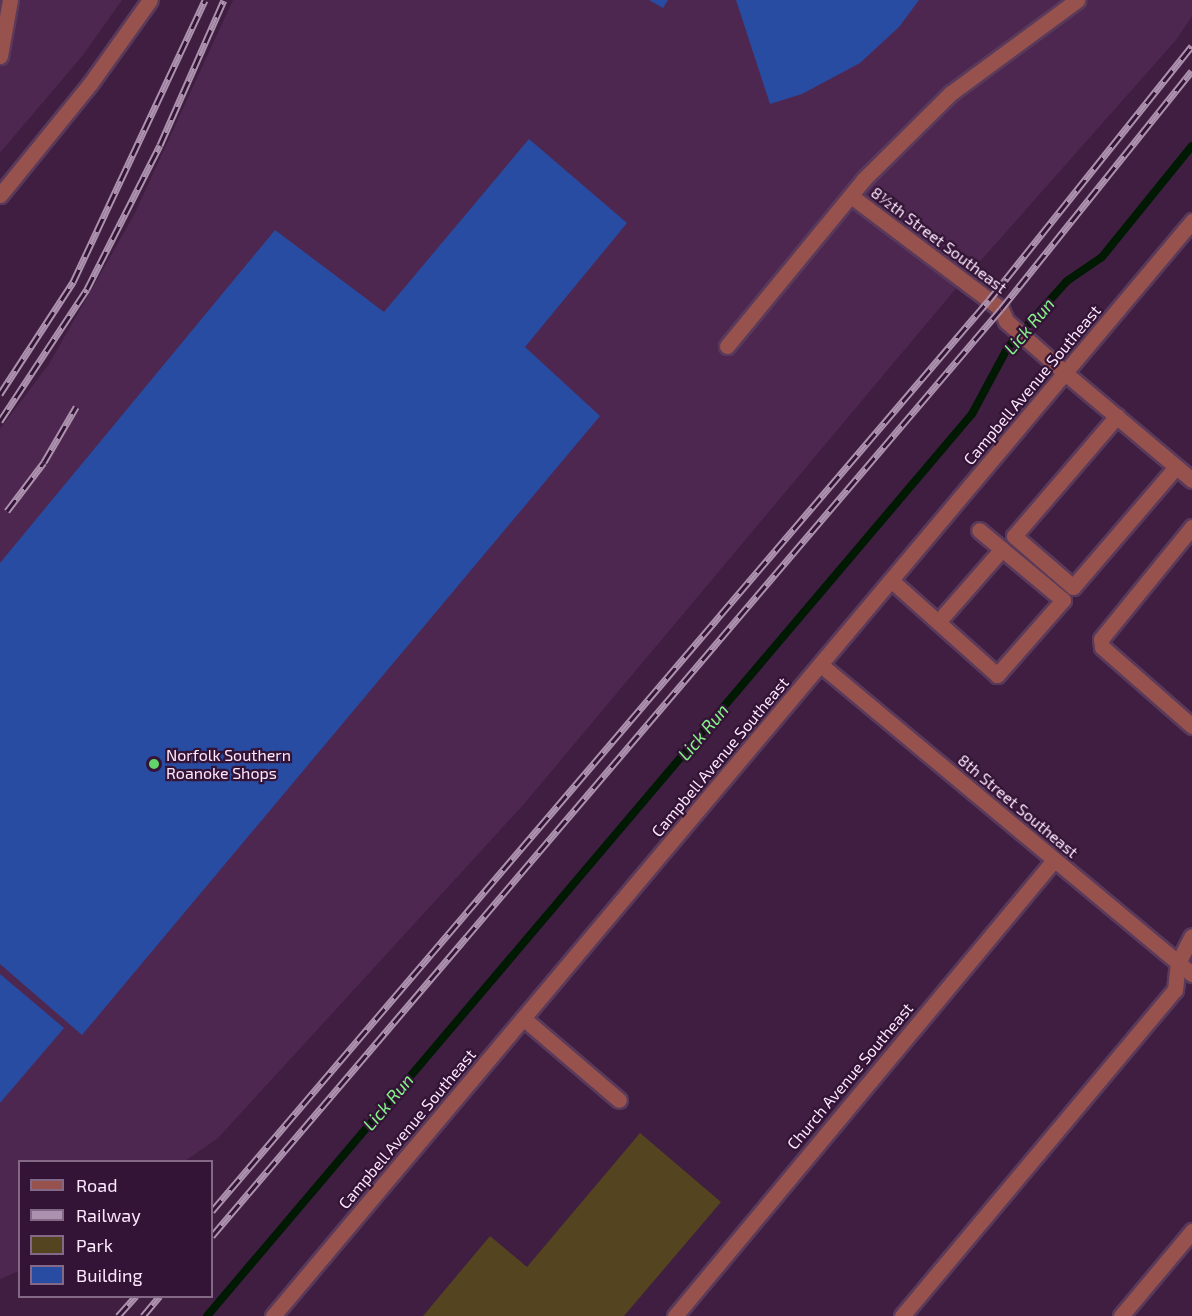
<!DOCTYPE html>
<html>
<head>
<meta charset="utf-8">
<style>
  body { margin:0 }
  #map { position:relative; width:1192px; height:1316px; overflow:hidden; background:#3f1e41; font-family:"Exo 2",sans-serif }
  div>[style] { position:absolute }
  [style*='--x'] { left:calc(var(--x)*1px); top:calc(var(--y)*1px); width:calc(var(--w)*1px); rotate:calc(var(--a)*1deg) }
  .built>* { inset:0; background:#4d2750 }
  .green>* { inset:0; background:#544420 }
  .stream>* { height:8px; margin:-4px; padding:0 4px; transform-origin:4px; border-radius:4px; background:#001902 }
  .building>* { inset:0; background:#294ca3 }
  .roads { filter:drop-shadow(2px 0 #5a3a5b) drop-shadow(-2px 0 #5a3a5b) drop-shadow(0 2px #5a3a5b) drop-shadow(0 -2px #5a3a5b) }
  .service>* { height:15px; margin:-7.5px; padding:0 7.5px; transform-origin:7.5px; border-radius:7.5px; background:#97524d }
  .minor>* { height:15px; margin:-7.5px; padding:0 7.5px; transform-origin:7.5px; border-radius:7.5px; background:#97524d }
  .tertiary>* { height:15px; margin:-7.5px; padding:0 7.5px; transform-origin:7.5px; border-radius:7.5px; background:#97524d }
  .rail>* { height:7px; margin-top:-3.5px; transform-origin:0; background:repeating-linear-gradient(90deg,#341436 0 14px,#ac92ae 0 28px); box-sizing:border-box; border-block:2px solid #ac92ae }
  .dots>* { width:16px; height:16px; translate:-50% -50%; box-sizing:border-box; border:3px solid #341436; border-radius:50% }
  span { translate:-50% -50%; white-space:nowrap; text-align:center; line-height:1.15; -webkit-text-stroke:4.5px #341436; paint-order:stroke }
  .street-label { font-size:16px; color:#fde8fe }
  .poi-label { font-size:16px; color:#fde8fe }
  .left { translate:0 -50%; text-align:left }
  .water-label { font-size:18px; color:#83f388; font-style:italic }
  .legend { position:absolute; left:18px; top:1160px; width:195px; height:138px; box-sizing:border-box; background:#341436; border:2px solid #846986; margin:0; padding:8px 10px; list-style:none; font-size:18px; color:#fde8fe }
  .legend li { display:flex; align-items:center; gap:12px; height:30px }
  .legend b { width:30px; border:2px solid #846986 }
</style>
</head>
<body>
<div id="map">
  <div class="built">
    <div style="clip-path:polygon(0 0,122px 0,83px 55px,0 153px)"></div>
    <div style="clip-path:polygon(233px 0,1192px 0,1192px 16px,1176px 40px,953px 292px,524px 804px,218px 1138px,185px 1161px,20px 1162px,19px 1271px,0 1279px,0 429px,49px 364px,134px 215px)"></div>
  </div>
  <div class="green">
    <div style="clip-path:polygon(640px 1133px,721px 1202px,624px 1316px,423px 1316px,490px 1236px,527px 1267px)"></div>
  </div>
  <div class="stream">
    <div style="--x:207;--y:1316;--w:1183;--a:-49.7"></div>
    <div style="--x:972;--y:414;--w:76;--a:-61.8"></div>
    <div style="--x:1008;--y:347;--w:89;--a:-48.2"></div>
    <div style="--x:1067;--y:281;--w:42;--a:-34.4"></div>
    <div style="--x:1102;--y:257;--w:143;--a:-51"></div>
  </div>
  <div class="building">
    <div style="clip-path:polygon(649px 0,668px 0,663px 8px)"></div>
    <div style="clip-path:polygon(736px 0,919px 0,899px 27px,860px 63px,802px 94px,770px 104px)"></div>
    <div style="clip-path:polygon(529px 139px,627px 223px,525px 347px,600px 416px,82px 1035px,0 964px,0 563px,275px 230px,384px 312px)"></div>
    <div style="clip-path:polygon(0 974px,64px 1028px,0 1103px)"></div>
  </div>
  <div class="roads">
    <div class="service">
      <div style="--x:0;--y:56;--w:57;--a:-79.9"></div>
      <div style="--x:851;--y:196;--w:188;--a:37"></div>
      <div style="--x:1001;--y:309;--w:13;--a:67"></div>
      <div style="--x:1006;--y:321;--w:79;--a:41.4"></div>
      <div style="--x:727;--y:346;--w:216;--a:-50.6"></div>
      <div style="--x:864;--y:179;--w:122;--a:-44.7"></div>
      <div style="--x:951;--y:93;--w:157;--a:-36.4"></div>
      <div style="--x:1117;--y:416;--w:158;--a:130.6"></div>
      <div style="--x:1014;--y:536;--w:78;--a:40.8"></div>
      <div style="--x:1073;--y:587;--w:158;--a:-49.4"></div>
      <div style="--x:1192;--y:527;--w:144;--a:129.1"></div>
      <div style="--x:1101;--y:639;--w:8;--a:83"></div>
      <div style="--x:1102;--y:647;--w:120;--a:41.3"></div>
      <div style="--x:892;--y:581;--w:141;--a:41.8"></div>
      <div style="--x:997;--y:675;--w:100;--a:-48.7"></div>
      <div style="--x:1063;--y:600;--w:109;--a:-140.2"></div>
      <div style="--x:938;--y:622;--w:97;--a:-48.8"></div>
      <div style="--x:902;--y:1316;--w:425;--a:-50.1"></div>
      <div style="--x:1175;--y:990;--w:27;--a:-84"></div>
      <div style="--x:1178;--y:963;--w:30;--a:-63"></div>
    </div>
    <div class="minor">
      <div style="--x:0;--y:195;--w:143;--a:-51"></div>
      <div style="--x:90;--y:84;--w:103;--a:-54.5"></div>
      <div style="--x:1065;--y:373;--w:166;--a:40.1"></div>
      <div style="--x:523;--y:1018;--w:126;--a:40.5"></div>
      <div style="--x:675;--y:1316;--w:593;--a:-50.27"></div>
    </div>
    <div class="tertiary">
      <div style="--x:821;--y:665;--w:483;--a:39.8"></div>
      <div style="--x:273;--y:1316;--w:1430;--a:-49.99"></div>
      <div style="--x:1121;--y:1316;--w:111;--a:-50.1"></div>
    </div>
  </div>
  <div class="rail">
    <div style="--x:0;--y:394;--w:134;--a:-56.9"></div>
    <div style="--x:73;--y:282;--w:311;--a:-64.9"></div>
    <div style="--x:0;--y:421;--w:158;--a:-56.6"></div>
    <div style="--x:87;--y:289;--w:161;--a:-63.1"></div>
    <div style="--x:160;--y:145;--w:158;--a:-66.2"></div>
    <div style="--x:7;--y:511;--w:61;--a:-52.9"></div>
    <div style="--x:44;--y:462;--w:64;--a:-59.8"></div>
    <div style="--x:212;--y:1211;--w:1197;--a:-49.54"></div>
    <div style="--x:989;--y:300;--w:325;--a:-51.4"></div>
    <div style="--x:212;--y:1236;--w:1217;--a:-49.6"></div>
    <div style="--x:1001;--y:309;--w:305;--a:-51.3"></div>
    <div style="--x:118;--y:1316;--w:27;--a:-48"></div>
    <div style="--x:143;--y:1316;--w:26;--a:-50"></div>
  </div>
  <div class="dots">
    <div style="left:154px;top:764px;background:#62d469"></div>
  </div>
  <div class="street-label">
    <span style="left:939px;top:240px;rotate:37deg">8½th Street Southeast</span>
    <span style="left:1032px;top:385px;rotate:-50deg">Campbell Avenue Southeast</span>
    <span style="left:720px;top:757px;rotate:-50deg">Campbell Avenue Southeast</span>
    <span style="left:1018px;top:806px;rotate:40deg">8th Street Southeast</span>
    <span style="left:850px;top:1076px;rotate:-50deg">Church Avenue Southeast</span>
    <span style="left:407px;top:1129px;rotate:-50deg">Campbell Avenue Southeast</span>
  </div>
  <div class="poi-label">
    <span class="left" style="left:166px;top:764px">Norfolk Southern<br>Roanoke Shops</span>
  </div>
  <div class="water-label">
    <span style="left:1029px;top:326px;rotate:-50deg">Lick Run</span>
    <span style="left:703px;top:732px;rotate:-50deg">Lick Run</span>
    <span style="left:388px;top:1102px;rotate:-50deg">Lick Run</span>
  </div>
  <ul class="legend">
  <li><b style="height:8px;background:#97524d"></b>Road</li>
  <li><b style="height:8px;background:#ac92ae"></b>Railway</li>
  <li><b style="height:16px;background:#544420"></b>Park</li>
  <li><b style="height:16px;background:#294ca3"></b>Building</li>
  </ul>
</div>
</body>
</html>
